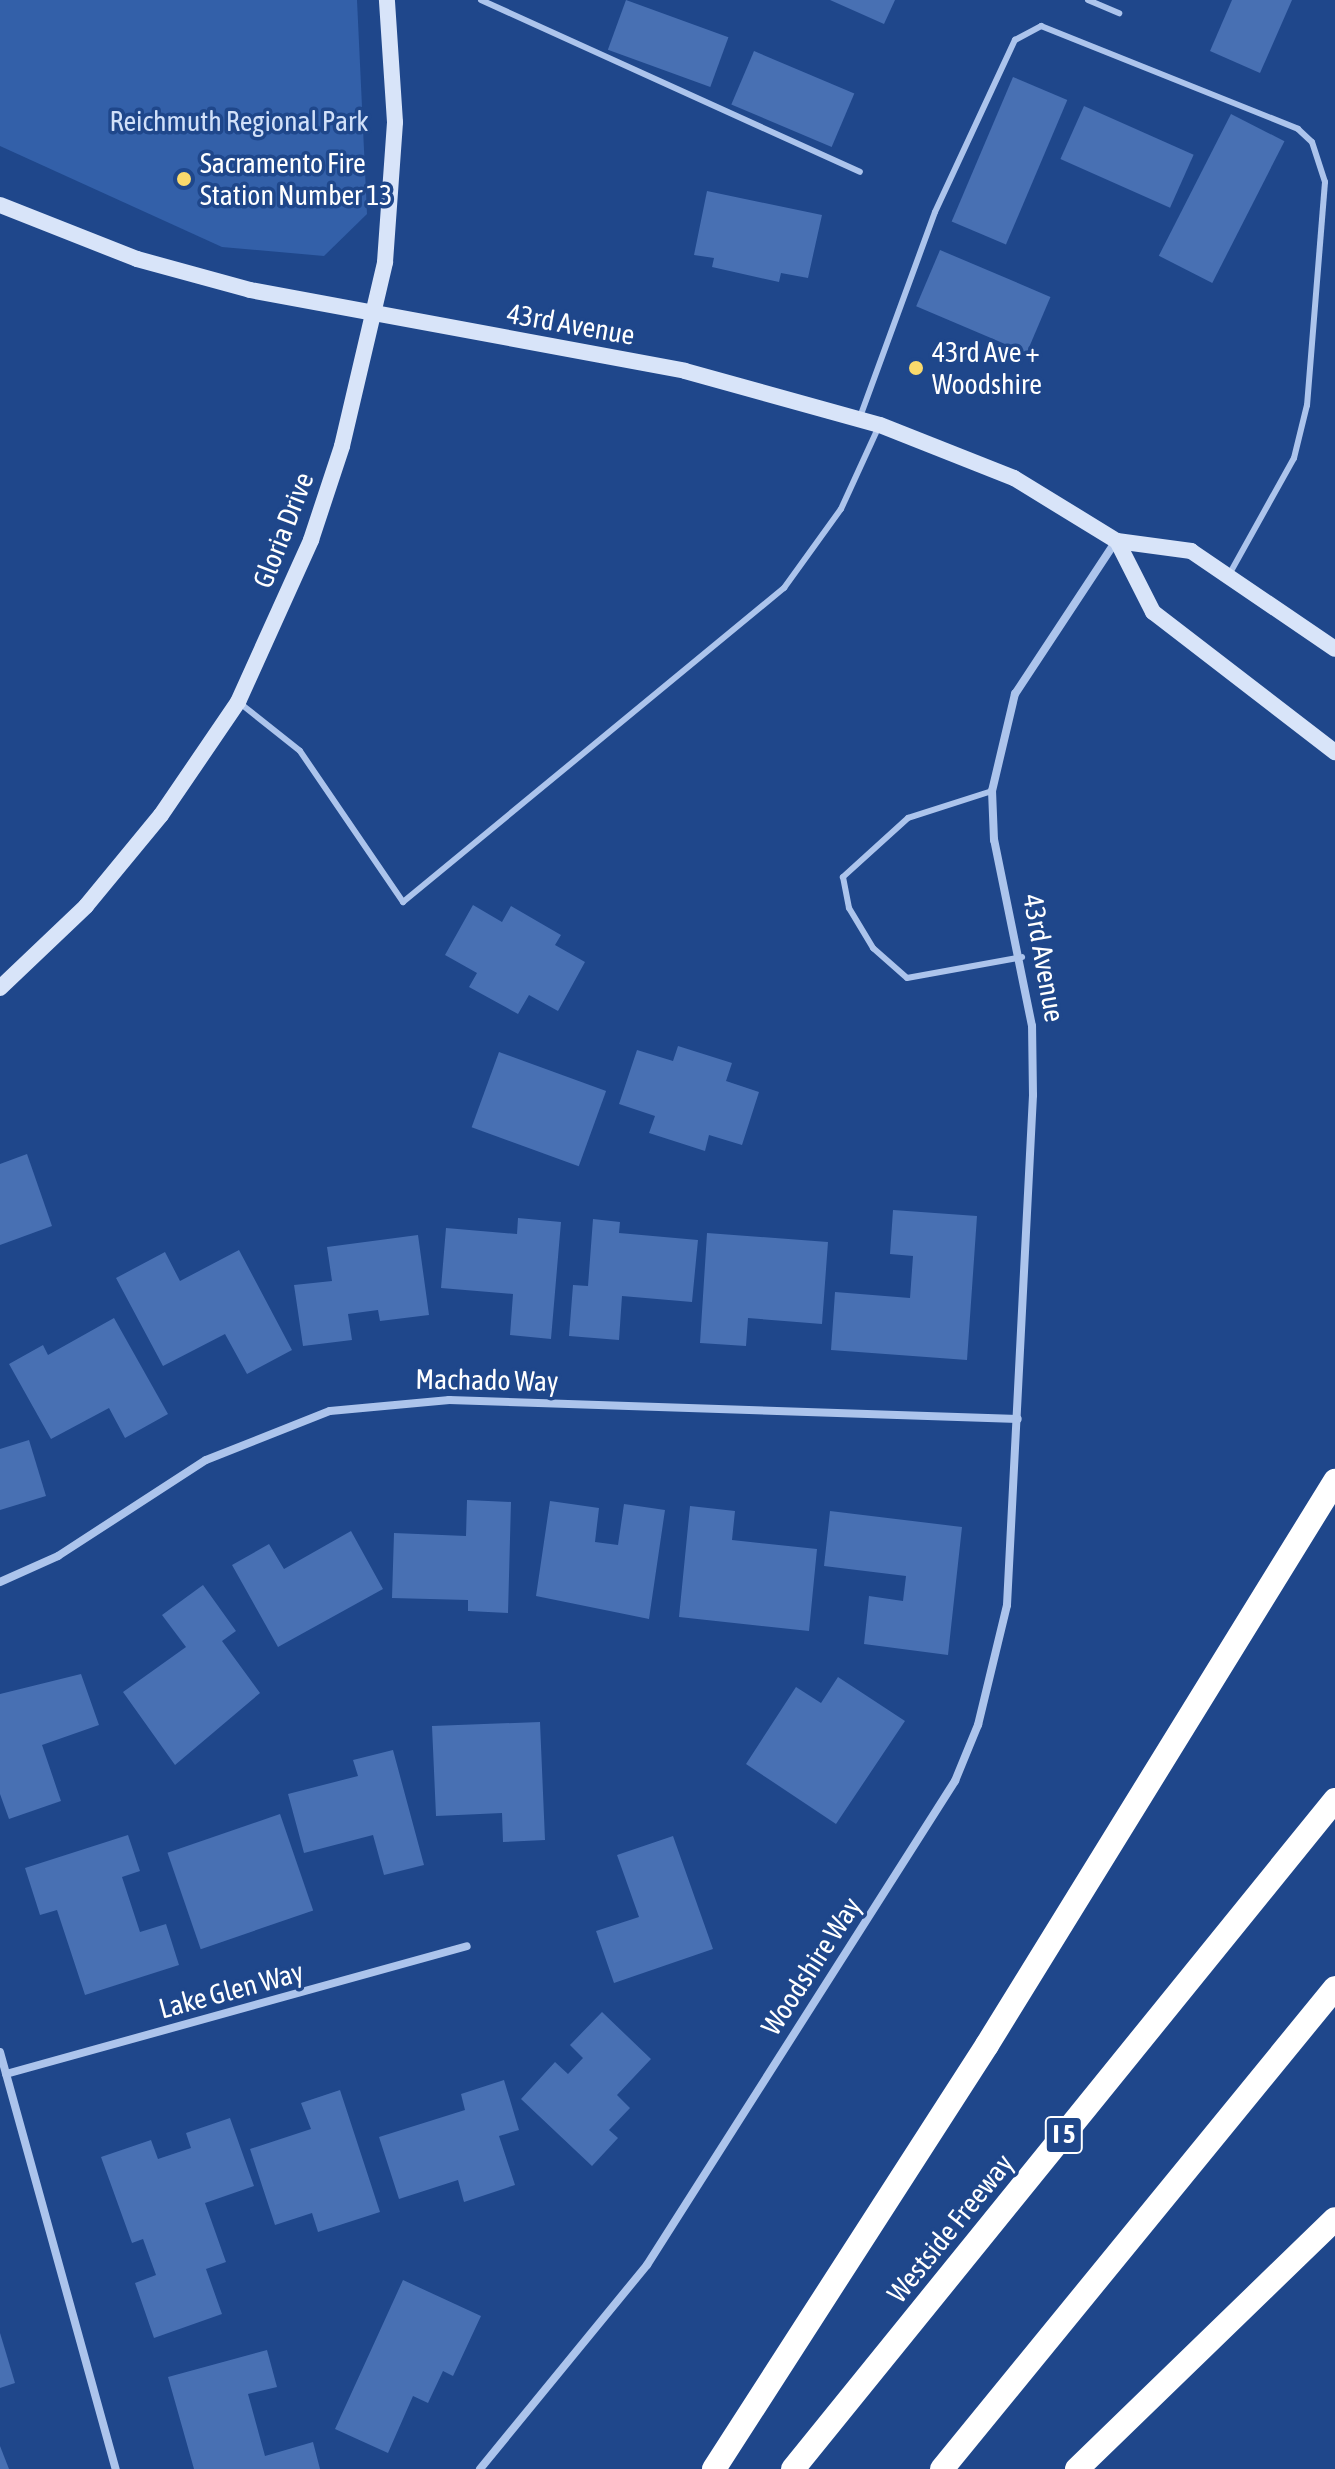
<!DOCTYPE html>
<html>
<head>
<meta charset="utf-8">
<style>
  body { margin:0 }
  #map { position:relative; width:1335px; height:2469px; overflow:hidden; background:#1f478b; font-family:"Asap Condensed",sans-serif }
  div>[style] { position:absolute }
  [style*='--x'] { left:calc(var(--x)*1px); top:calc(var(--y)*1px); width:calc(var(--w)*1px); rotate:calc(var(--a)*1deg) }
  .green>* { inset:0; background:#3360a9 }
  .building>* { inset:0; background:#4870b3; transform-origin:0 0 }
  .lane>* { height:6px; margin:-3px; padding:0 3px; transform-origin:3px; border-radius:3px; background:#acc4ec }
  .street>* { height:8px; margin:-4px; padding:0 4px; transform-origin:4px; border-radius:4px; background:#acc4ec }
  .secondary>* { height:16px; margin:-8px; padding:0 8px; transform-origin:8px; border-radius:8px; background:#d8e4f9 }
  .highway>* { height:24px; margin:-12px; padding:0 12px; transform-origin:12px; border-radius:12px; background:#fff }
  .dots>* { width:22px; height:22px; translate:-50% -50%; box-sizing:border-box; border:4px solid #1f478b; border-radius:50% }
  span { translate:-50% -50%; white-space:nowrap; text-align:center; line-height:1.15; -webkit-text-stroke:7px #1f478b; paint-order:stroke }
  .shield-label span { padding:2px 6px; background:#1f478b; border:2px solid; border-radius:6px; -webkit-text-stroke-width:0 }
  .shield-label { font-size:26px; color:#fff; font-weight:700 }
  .park-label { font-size:28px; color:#d1e0f9 }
  .poi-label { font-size:28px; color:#fff }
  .left { translate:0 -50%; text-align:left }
  .street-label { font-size:28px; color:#fff }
</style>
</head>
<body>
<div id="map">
  <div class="green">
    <div style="clip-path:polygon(0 0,357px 0,367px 214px,324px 256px,222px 247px,0 146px)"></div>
  </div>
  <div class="building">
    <div style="left:626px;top:0;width:109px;height:53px;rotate:20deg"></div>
    <div style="clip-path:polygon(830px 0,895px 0,884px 24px)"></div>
    <div style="clip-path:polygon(1232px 0,1292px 0,1260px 73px,1210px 51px)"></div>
    <div style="left:754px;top:51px;width:109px;height:58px;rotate:23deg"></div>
    <div style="left:1013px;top:77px;width:59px;height:157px;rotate:23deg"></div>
    <div style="left:1084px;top:106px;width:120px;height:58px;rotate:24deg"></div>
    <div style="left:1231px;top:114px;width:60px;height:159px;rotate:27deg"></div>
    <div style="clip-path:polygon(707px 191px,822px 215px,808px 278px,781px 273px,779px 282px,712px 267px,714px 258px,694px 255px)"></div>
    <div style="left:940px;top:250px;width:120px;height:61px;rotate:23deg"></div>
    <div style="clip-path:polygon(473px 905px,502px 922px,511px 906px,561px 935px,555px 945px,585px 962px,558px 1011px,529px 995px,518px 1014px,469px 987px,477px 973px,445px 955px)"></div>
    <div style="clip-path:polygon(678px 1046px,732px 1063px,726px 1081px,759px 1092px,742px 1145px,709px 1135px,705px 1151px,649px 1133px,655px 1116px,619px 1104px,637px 1050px,673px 1061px)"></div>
    <div style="left:499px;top:1052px;width:114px;height:80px;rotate:20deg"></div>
    <div style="clip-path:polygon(27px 1154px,52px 1226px,0 1245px,0 1164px)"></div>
    <div style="clip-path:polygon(893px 1210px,977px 1216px,967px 1360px,831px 1350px,835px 1292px,910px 1298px,913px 1256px,890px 1254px)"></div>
    <div style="clip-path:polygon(518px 1218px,561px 1222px,551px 1339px,510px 1335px,513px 1294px,441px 1288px,446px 1228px,517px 1234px)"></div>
    <div style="clip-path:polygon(593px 1219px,620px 1222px,619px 1233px,698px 1240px,692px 1302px,622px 1296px,619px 1340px,569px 1336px,573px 1285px,588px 1286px)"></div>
    <div style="clip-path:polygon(707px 1233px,828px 1242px,822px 1324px,748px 1318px,746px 1346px,700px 1343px)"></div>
    <div style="clip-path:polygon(418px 1235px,429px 1315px,380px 1321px,378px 1310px,348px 1314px,352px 1340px,303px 1346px,294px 1285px,332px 1281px,327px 1247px)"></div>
    <div style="clip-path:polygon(239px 1250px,292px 1350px,247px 1374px,225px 1334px,163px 1366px,116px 1278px,165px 1252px,180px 1281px)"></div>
    <div style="clip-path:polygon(114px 1318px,168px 1414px,125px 1438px,109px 1408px,51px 1439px,9px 1364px,43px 1345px,48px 1355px)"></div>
    <div style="clip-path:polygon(29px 1440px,46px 1496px,0 1510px,0 1449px)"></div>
    <div style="clip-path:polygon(467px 1500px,511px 1502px,508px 1613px,468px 1611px,468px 1600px,392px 1598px,394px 1533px,466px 1536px)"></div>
    <div style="clip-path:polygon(550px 1501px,599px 1508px,595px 1542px,618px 1545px,624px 1504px,665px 1510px,649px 1619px,536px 1596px)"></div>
    <div style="clip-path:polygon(690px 1506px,735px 1511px,732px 1540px,817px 1549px,809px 1631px,679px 1617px)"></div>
    <div style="clip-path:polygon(830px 1511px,962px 1527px,948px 1655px,864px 1644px,869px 1596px,903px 1601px,906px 1576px,824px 1566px)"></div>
    <div style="clip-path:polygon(351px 1531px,383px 1589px,278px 1647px,232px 1565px,269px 1544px,284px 1569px)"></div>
    <div style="clip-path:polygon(203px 1585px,236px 1631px,222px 1641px,260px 1693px,175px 1765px,123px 1692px,186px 1647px,162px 1615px)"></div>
    <div style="clip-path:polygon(81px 1674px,99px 1725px,42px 1745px,61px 1801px,9px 1819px,0 1794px,0 1694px)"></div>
    <div style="clip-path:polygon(838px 1677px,905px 1721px,836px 1824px,746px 1764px,796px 1687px,821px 1703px)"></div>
    <div style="clip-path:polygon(540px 1722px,545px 1840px,503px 1842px,502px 1813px,436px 1816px,432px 1726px)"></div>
    <div style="clip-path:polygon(393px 1750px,424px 1865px,384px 1875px,373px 1835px,304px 1853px,288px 1794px,358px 1776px,353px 1760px)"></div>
    <div style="left:280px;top:1814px;width:102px;height:119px;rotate:71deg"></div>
    <div style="clip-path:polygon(128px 1835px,140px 1871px,122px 1877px,140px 1932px,166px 1924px,179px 1965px,85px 1995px,57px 1910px,40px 1915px,25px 1868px)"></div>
    <div style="clip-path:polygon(673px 1836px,713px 1949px,614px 1983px,596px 1931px,639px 1917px,617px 1855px)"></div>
    <div style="clip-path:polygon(602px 2012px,651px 2059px,617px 2095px,630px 2108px,609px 2130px,618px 2138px,592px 2166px,521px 2099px,555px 2062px,568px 2074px,583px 2058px,570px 2045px)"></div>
    <div style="clip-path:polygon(504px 2080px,519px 2130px,499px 2136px,515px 2185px,464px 2202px,458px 2180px,399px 2199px,379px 2137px,465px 2110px,461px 2094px)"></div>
    <div style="clip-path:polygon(340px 2090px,380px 2212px,318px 2232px,312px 2213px,275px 2225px,250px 2149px,311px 2129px,301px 2103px)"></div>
    <div style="clip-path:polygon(230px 2118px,254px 2186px,205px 2203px,226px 2262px,206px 2269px,222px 2314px,154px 2338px,135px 2283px,156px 2275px,143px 2239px,132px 2243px,101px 2157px,151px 2140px,158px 2159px,191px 2148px,186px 2133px)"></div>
    <div style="clip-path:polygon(403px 2280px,481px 2316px,453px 2376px,443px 2371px,428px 2403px,413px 2396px,388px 2453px,335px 2429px)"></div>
    <div style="clip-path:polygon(0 2333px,15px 2383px,0 2388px)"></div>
    <div style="clip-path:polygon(267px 2350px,277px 2387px,248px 2394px,265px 2456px,313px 2442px,320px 2469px,194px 2469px,168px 2377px)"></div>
    <div style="clip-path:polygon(0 2446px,9px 2469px,0 2469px)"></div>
  </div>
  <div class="lane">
    <div style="--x:481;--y:0;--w:416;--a:24.4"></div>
    <div style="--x:1088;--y:0;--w:34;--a:23"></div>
    <div style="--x:860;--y:417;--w:218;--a:-69.9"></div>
    <div style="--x:935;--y:212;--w:190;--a:-65.1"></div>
    <div style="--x:1015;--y:40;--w:30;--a:-28"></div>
    <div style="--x:1041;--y:26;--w:277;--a:21.8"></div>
    <div style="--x:1298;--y:129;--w:19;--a:43"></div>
    <div style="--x:1312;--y:142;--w:42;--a:72"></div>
    <div style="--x:1325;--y:182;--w:224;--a:94.6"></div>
    <div style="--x:1307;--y:405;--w:55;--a:103.8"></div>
    <div style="--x:1294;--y:458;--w:134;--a:119.1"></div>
    <div style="--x:241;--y:704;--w:75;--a:38.5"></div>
    <div style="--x:300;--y:751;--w:183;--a:55.7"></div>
    <div style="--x:403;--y:902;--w:494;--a:-39.5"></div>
    <div style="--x:784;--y:588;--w:97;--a:-54.2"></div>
    <div style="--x:841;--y:509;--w:91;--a:-65.4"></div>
    <div style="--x:992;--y:791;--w:88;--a:162.2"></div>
    <div style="--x:908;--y:818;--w:88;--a:137.8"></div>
    <div style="--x:843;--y:877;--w:32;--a:79"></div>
    <div style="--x:849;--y:908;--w:47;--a:59"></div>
    <div style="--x:873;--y:948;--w:45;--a:41.4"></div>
    <div style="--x:907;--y:978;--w:117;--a:-10.3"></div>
  </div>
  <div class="street">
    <div style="--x:0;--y:1582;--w:64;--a:-24.1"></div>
    <div style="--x:58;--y:1556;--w:176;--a:-33"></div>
    <div style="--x:206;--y:1460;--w:133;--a:-21.6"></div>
    <div style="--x:330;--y:1411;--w:120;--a:-5.3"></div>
    <div style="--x:449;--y:1400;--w:569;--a:1.91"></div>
    <div style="--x:0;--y:2052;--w:433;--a:74.5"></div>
    <div style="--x:6;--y:2074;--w:478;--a:-15.5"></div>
    <div style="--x:480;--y:2469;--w:264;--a:-50.7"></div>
    <div style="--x:647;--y:2265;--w:574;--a:-57.53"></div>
    <div style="--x:955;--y:1781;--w:61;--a:-67.7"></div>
    <div style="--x:978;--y:1725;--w:123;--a:-76.4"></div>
    <div style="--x:1007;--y:1605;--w:511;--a:-87.08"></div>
    <div style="--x:1033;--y:1095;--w:69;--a:-90.8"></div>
    <div style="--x:1032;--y:1026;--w:190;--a:-101.5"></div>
    <div style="--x:994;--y:840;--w:49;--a:-92.3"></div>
    <div style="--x:992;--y:791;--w:100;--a:-76.7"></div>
    <div style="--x:1015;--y:694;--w:183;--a:-56.6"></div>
  </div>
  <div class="secondary">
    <div style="--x:0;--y:205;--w:147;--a:21.5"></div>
    <div style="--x:137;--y:259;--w:117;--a:15.3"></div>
    <div style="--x:250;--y:290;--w:442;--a:10.5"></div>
    <div style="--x:685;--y:371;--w:202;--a:15.5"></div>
    <div style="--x:880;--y:425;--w:144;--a:21.6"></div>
    <div style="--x:1014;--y:478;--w:121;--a:31.5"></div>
    <div style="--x:1117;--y:541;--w:75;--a:7.7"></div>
    <div style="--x:1191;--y:551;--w:174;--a:34.2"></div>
    <div style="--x:1117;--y:541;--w:80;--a:63.1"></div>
    <div style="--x:1153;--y:612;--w:230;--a:37.6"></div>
    <div style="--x:0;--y:988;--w:119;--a:-43.6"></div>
    <div style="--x:86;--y:906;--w:118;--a:-50.5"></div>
    <div style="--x:161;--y:815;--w:137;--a:-55.7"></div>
    <div style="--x:238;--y:702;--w:178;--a:-65.7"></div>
    <div style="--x:311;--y:540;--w:99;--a:-71.7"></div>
    <div style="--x:342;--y:446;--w:189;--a:-76.8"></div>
    <div style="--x:385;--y:262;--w:140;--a:-85.9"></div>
    <div style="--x:395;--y:122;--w:122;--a:-93.8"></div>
  </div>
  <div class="highway">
    <div style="--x:714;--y:2469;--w:504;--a:-57.22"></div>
    <div style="--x:987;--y:2045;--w:663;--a:-58.32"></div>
    <div style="--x:793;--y:2469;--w:861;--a:-50.99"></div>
    <div style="--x:942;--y:2469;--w:621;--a:-50.75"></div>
    <div style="--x:1077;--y:2469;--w:359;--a:-44.1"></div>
  </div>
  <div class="dots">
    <div style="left:184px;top:179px;background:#fada6c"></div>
    <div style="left:916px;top:368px;background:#fada6c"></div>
  </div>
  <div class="shield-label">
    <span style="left:1064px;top:2135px">I 5</span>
  </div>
  <div class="park-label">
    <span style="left:239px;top:121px">Reichmuth Regional Park</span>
  </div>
  <div class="poi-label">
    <span class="left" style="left:200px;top:179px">Sacramento Fire<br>Station Number 13</span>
    <span class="left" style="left:932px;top:368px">43rd Ave +<br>Woodshire</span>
  </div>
  <div class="street-label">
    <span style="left:571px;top:324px;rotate:10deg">43rd Avenue</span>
    <span style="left:283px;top:530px;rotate:-69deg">Gloria Drive</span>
    <span style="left:1044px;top:958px;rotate:80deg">43rd Avenue</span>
    <span style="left:487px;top:1380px;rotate:1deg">Machado Way</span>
    <span style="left:811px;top:1966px;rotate:-57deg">Woodshire Way</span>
    <span style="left:231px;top:1990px;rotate:-15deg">Lake Glen Way</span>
    <span style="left:950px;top:2228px;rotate:-51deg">Westside Freeway</span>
  </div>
</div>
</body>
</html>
